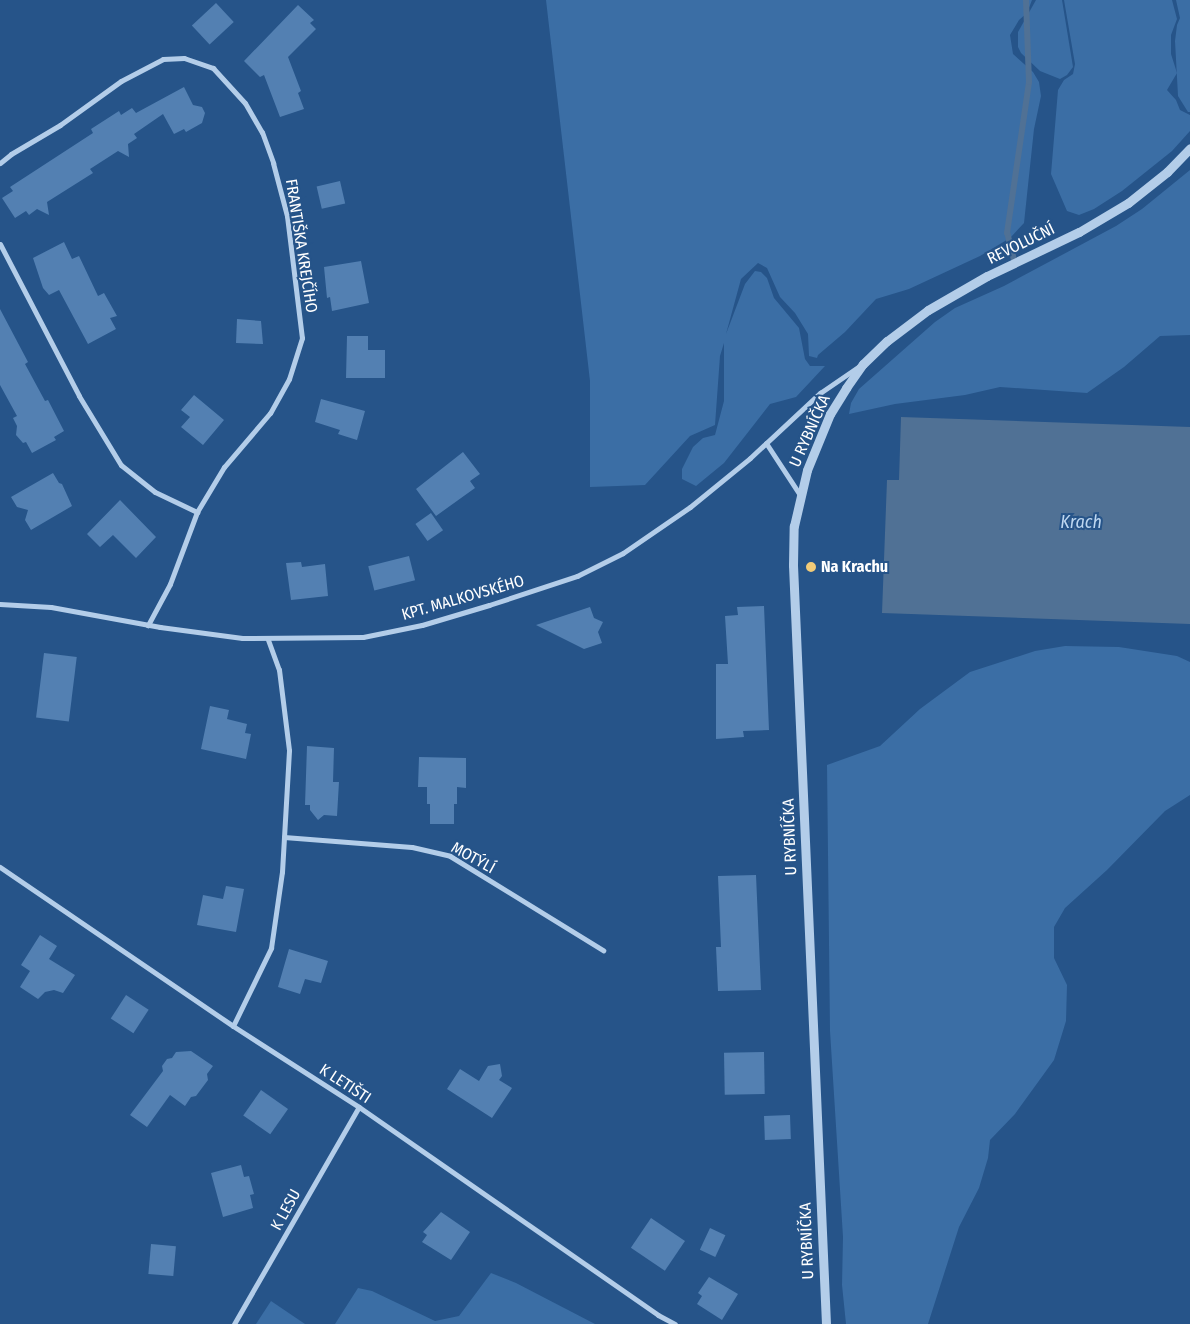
<!DOCTYPE html>
<html>
<head>
<meta charset="utf-8">
<style>
  body { margin:0 }
  #map { position:relative; width:1190px; height:1324px; overflow:hidden; background:#265489; font-family:"Fira Sans Condensed",sans-serif }
  div>[style] { position:absolute }
  [style*='--x'] { left:calc(var(--x)*1px); top:calc(var(--y)*1px); width:calc(var(--w)*1px); rotate:calc(var(--a)*1deg) }
  .green>* { inset:0; background:#3b6ea5 }
  .water>* { inset:0; background:#507195 }
  .stream>* { height:6px; margin:-3px; padding:0 3px; transform-origin:3px; border-radius:3px; background:#507195 }
  .building>* { inset:0; background:#5380b2; transform-origin:0 0 }
  .minor>* { height:5px; margin:-2.5px; padding:0 2.5px; transform-origin:2.5px; border-radius:2.5px; background:#b3cde9 }
  .tertiary>* { height:9px; margin:-4.5px; padding:0 4.5px; transform-origin:4.5px; border-radius:4.5px; background:#b3cde9 }
  .dots>* { width:14px; height:14px; translate:-50% -50%; box-sizing:border-box; border:2px solid #265489; border-radius:50% }
  span { translate:-50% -50%; white-space:nowrap; text-align:center; line-height:1.15; -webkit-text-stroke:4px #265489; paint-order:stroke }
  .street-label { font-size:16px; color:#fff }
  .poi-label { font-size:16px; color:#fff; font-weight:700 }
  .left { translate:0 -50%; text-align:left }
  .water-label { font-size:18px; color:#bed7f0; font-style:italic }
</style>
</head>
<body>
<div id="map">
  <div class="green">
    <div style="clip-path:polygon(546px 0,1032px 0,1027px 13px,1019px 20px,1010px 35px,1013px 54px,1033px 72px,1039px 82px,1041px 96px,1034px 129px,1024px 223px,1010px 238px,980px 256px,909px 289px,876px 299px,845px 332px,818px 355px,817px 358px,809px 356px,808px 334px,795px 313px,780px 297px,767px 268px,758px 263px,741px 279px,726px 334px,745px 284px,755px 271px,761px 272px,767px 278px,774px 298px,799px 328px,805px 359px,810px 366px,825px 366px,796px 397px,770px 404px,724px 463px,696px 486px,682px 479px,682px 469px,693px 447px,703px 438px,715px 435px,724px 401px,724px 343px,720px 356px,715px 425px,690px 436px,645px 485px,590px 487px,590px 381px)"></div>
    <div style="clip-path:polygon(1036px 0,1062px 0,1073px 67px,1067px 75px,1060px 79px,1040px 71px,1021px 53px,1018px 47px,1018px 32px)"></div>
    <div style="clip-path:polygon(1064px 0,1172px 0,1177px 19px,1171px 35px,1171px 54px,1177px 73px,1167px 90px,1176px 100px,1180px 110px,1190px 115px,1190px 131px,1172px 151px,1122px 191px,1094px 209px,1079px 215px,1067px 211px,1051px 174px,1058px 90px,1064px 80px,1073px 74px,1075px 64px)"></div>
    <div style="clip-path:polygon(1176px 0,1190px 0,1190px 112px,1188px 112px,1178px 96px,1175px 41px,1177px 25px,1180px 18px)"></div>
    <div style="clip-path:polygon(1190px 170px,1190px 335px,1160px 336px,1124px 367px,1087px 393px,1000px 387px,965px 395px,895px 404px,849px 414px,851px 403px,859px 389px,935px 322px,955px 308px,1004px 286px,1116px 226px,1142px 209px)"></div>
    <div style="clip-path:polygon(1065px 646px,1119px 647px,1177px 656px,1190px 662px,1190px 795px,1165px 811px,1107px 870px,1065px 908px,1054px 927px,1054px 958px,1067px 985px,1066px 1021px,1054px 1060px,1015px 1114px,990px 1140px,988px 1158px,979px 1188px,959px 1227px,928px 1324px,846px 1324px,842px 1285px,843px 1237px,830px 1031px,827px 765px,880px 746px,920px 709px,970px 672px,1035px 651px)"></div>
    <div style="clip-path:polygon(491px 1273px,516px 1283px,595px 1324px,335px 1324px,358px 1288px,372px 1291px,435px 1321px,459px 1316px)"></div>
    <div style="clip-path:polygon(271px 1301px,305px 1324px,256px 1324px)"></div>
  </div>
  <div class="water">
    <div style="clip-path:polygon(901px 417px,1190px 427px,1190px 624px,882px 613px,887px 480px,899px 480px)"></div>
  </div>
  <div class="stream">
    <div style="--x:1015;--y:264;--w:32;--a:-104"></div>
    <div style="--x:1007;--y:233;--w:153;--a:-81.7"></div>
    <div style="--x:1029;--y:82;--w:82;--a:-92.1"></div>
  </div>
  <div class="building">
    <div style="left:216px;top:3px;width:26px;height:33px;rotate:47deg"></div>
    <div style="clip-path:polygon(298px 5px,314px 20px,310px 23px,316px 29px,288px 57px,301px 91px,298px 93px,304px 109px,280px 117px,264px 75px,260px 77px,244px 61px)"></div>
    <div style="clip-path:polygon(184px 87px,193px 105px,202px 107px,205px 113px,202px 123px,186px 132px,184px 129px,174px 134px,163px 114px,134px 134px,137px 138px,128px 144px,129px 157px,118px 151px,90px 169px,93px 173px,47px 202px,49px 215px,37px 209px,29px 215px,26px 211px,15px 218px,2px 198px,13px 191px,10px 187px,93px 133px,91px 129px,119px 111px,121px 115px,132px 108px,136px 113px)"></div>
    <div style="left:340px;top:181px;width:23px;height:24px;rotate:77deg"></div>
    <div style="clip-path:polygon(64px 242px,72px 259px,79px 256px,98px 296px,104px 293px,117px 316px,110px 318px,116px 329px,88px 344px,59px 290px,49px 295px,43px 288px,33px 258px)"></div>
    <div style="clip-path:polygon(361px 261px,369px 303px,332px 311px,330px 297px,327px 298px,324px 267px)"></div>
    <div style="clip-path:polygon(0 309px,28px 362px,25px 364px,45px 401px,48px 400px,64px 431px,54px 437px,56px 440px,32px 453px,26px 442px,23px 443px,16px 435px,17px 426px,13px 418px,17px 416px,0 385px)"></div>
    <div style="clip-path:polygon(237px 319px,261px 321px,263px 344px,236px 343px)"></div>
    <div style="clip-path:polygon(347px 336px,368px 336px,368px 350px,385px 350px,385px 378px,346px 378px)"></div>
    <div style="clip-path:polygon(194px 395px,224px 420px,203px 445px,181px 427px,190px 417px,181px 410px)"></div>
    <div style="clip-path:polygon(321px 399px,365px 411px,357px 440px,338px 434px,340px 430px,315px 422px)"></div>
    <div style="clip-path:polygon(463px 452px,480px 474px,470px 481px,475px 488px,436px 516px,416px 489px)"></div>
    <div style="clip-path:polygon(53px 473px,59px 483px,62px 484px,72px 506px,31px 530px,25px 520px,28px 510px,17px 507px,11px 497px)"></div>
    <div style="clip-path:polygon(120px 500px,156px 537px,136px 558px,113px 535px,100px 547px,87px 534px)"></div>
    <div style="left:431px;top:513px;width:21px;height:19px;rotate:55deg"></div>
    <div style="left:409px;top:556px;width:25px;height:42px;rotate:76deg"></div>
    <div style="clip-path:polygon(301px 562px,302px 567px,325px 564px,328px 596px,291px 600px,286px 563px)"></div>
    <div style="clip-path:polygon(764px 606px,769px 730px,743px 731px,744px 737px,716px 739px,716px 664px,728px 664px,725px 616px,738px 615px,737px 607px)"></div>
    <div style="clip-path:polygon(590px 607px,594px 618px,603px 622px,598px 632px,602px 643px,584px 649px,536px 625px)"></div>
    <div style="left:44px;top:653px;width:33px;height:65px;rotate:7deg"></div>
    <div style="clip-path:polygon(210px 706px,229px 710px,227px 719px,247px 724px,245px 733px,251px 734px,246px 759px,201px 749px)"></div>
    <div style="clip-path:polygon(307px 746px,334px 748px,333px 782px,339px 782px,337px 816px,324px 815px,318px 820px,310px 810px,310px 805px,305px 805px)"></div>
    <div style="clip-path:polygon(419px 757px,466px 758px,466px 788px,457px 787px,457px 804px,454px 804px,454px 824px,430px 824px,430px 804px,427px 804px,427px 787px,418px 787px)"></div>
    <div style="clip-path:polygon(756px 875px,761px 990px,718px 991px,716px 947px,721px 947px,718px 876px)"></div>
    <div style="clip-path:polygon(226px 886px,244px 889px,236px 932px,197px 925px,203px 895px,223px 899px)"></div>
    <div style="clip-path:polygon(40px 935px,57px 946px,49px 959px,75px 975px,63px 993px,54px 990px,45px 992px,38px 999px,20px 987px,30px 971px,21px 965px)"></div>
    <div style="clip-path:polygon(289px 949px,328px 961px,321px 983px,305px 979px,300px 994px,278px 987px)"></div>
    <div style="left:126px;top:995px;width:27px;height:28px;rotate:33deg"></div>
    <div style="clip-path:polygon(191px 1051px,213px 1066px,207px 1074px,208px 1080px,196px 1096px,191px 1097px,185px 1106px,170px 1095px,147px 1127px,130px 1115px,163px 1071px,162px 1066px,167px 1059px,172px 1058px,176px 1052px)"></div>
    <div style="left:764px;top:1052px;width:42px;height:40px;rotate:89deg"></div>
    <div style="clip-path:polygon(500px 1064px,502px 1076px,499px 1080px,512px 1088px,492px 1118px,447px 1089px,460px 1069px,479px 1081px,488px 1066px)"></div>
    <div style="left:261px;top:1090px;width:33px;height:31px;rotate:35deg"></div>
    <div style="left:790px;top:1115px;width:24px;height:26px;rotate:88deg"></div>
    <div style="clip-path:polygon(241px 1165px,244px 1177px,249px 1176px,254px 1194px,250px 1195px,253px 1208px,223px 1217px,211px 1173px)"></div>
    <div style="clip-path:polygon(441px 1212px,470px 1232px,451px 1260px,422px 1242px,427px 1235px,423px 1232px)"></div>
    <div style="left:651px;top:1218px;width:41px;height:36px;rotate:34deg"></div>
    <div style="left:710px;top:1228px;width:17px;height:24px;rotate:25deg"></div>
    <div style="left:151px;top:1244px;width:25px;height:30px;rotate:5deg"></div>
    <div style="clip-path:polygon(709px 1277px,738px 1294px,722px 1320px,697px 1304px,702px 1296px,698px 1293px)"></div>
  </div>
  <div class="minor">
    <div style="--x:0;--y:163;--w:14;--a:-39"></div>
    <div style="--x:11;--y:154;--w:57;--a:-30.6"></div>
    <div style="--x:60;--y:125;--w:75;--a:-35.8"></div>
    <div style="--x:121;--y:81;--w:47;--a:-27.6"></div>
    <div style="--x:163;--y:59;--w:21;--a:-3"></div>
    <div style="--x:184;--y:58;--w:31;--a:19"></div>
    <div style="--x:213;--y:68;--w:47;--a:47.6"></div>
    <div style="--x:245;--y:103;--w:34;--a:60"></div>
    <div style="--x:262;--y:132;--w:33;--a:70"></div>
    <div style="--x:273;--y:163;--w:55;--a:75.2"></div>
    <div style="--x:287;--y:216;--w:123;--a:83"></div>
    <div style="--x:302;--y:338;--w:43;--a:107.6"></div>
    <div style="--x:289;--y:379;--w:39;--a:119"></div>
    <div style="--x:270;--y:413;--w:71;--a:130.4"></div>
    <div style="--x:224;--y:467;--w:52;--a:121"></div>
    <div style="--x:197;--y:512;--w:77;--a:110.6"></div>
    <div style="--x:170;--y:584;--w:47;--a:118.2"></div>
    <div style="--x:0;--y:244;--w:171;--a:62.5"></div>
    <div style="--x:79;--y:396;--w:81;--a:58.7"></div>
    <div style="--x:121;--y:465;--w:43;--a:38.5"></div>
    <div style="--x:155;--y:492;--w:47;--a:25.5"></div>
    <div style="--x:766;--y:443;--w:62;--a:56.8"></div>
    <div style="--x:0;--y:604;--w:51;--a:3.4"></div>
    <div style="--x:51;--y:607;--w:111;--a:10.4"></div>
    <div style="--x:160;--y:627;--w:83;--a:7.6"></div>
    <div style="--x:242;--y:638;--w:121;--a:-0.5"></div>
    <div style="--x:363;--y:637;--w:60;--a:-11.5"></div>
    <div style="--x:422;--y:625;--w:70;--a:-16.6"></div>
    <div style="--x:489;--y:605;--w:93;--a:-18.2"></div>
    <div style="--x:577;--y:576;--w:51;--a:-26.6"></div>
    <div style="--x:623;--y:553;--w:81;--a:-34.5"></div>
    <div style="--x:690;--y:507;--w:77;--a:-39.2"></div>
    <div style="--x:750;--y:458;--w:96;--a:-42.9"></div>
    <div style="--x:820;--y:393;--w:46;--a:-34.4"></div>
    <div style="--x:284;--y:837;--w:128;--a:4.5"></div>
    <div style="--x:412;--y:847;--w:39;--a:13"></div>
    <div style="--x:450;--y:856;--w:180;--a:31.6"></div>
    <div style="--x:0;--y:867;--w:282;--a:34.3"></div>
    <div style="--x:233;--y:1026;--w:150;--a:32.7"></div>
    <div style="--x:359;--y:1107;--w:364;--a:34.8"></div>
    <div style="--x:658;--y:1315;--w:19;--a:28"></div>
    <div style="--x:233;--y:1026;--w:87;--a:-64"></div>
    <div style="--x:271;--y:948;--w:77;--a:-81.8"></div>
    <div style="--x:282;--y:872;--w:122;--a:-86.7"></div>
    <div style="--x:289;--y:750;--w:81;--a:-97.1"></div>
    <div style="--x:279;--y:670;--w:33;--a:-110"></div>
    <div style="--x:234;--y:1324;--w:250;--a:-60.1"></div>
  </div>
  <div class="tertiary">
    <div style="--x:826;--y:1324;--w:760;--a:-92.49"></div>
    <div style="--x:793;--y:565;--w:39;--a:-89"></div>
    <div style="--x:794;--y:526;--w:57;--a:-76.9"></div>
    <div style="--x:807;--y:470;--w:61;--a:-67.7"></div>
    <div style="--x:830;--y:414;--w:31;--a:-58"></div>
    <div style="--x:846;--y:388;--w:29;--a:-55"></div>
    <div style="--x:863;--y:364;--w:33;--a:-44"></div>
    <div style="--x:887;--y:341;--w:51;--a:-37.1"></div>
    <div style="--x:928;--y:310;--w:68;--a:-30"></div>
    <div style="--x:987;--y:276;--w:102;--a:-25.6"></div>
    <div style="--x:1079;--y:232;--w:57;--a:-30.6"></div>
    <div style="--x:1128;--y:203;--w:50;--a:-38.5"></div>
    <div style="--x:1167;--y:172;--w:33;--a:-46"></div>
  </div>
  <div class="dots">
    <div style="left:811px;top:567px;background:#f2cb78"></div>
  </div>
  <div class="street-label">
    <span style="left:1021px;top:244px;rotate:-26deg">REVOLUČNÍ</span>
    <span style="left:301px;top:246px;rotate:81deg">FRANTIŠKA KREJČÍHO</span>
    <span style="left:810px;top:431px;rotate:-66deg">U RYBNÍČKA</span>
    <span style="left:463px;top:598px;rotate:-16deg">KPT. MALKOVSKÉHO</span>
    <span style="left:790px;top:837px;rotate:-92deg">U RYBNÍČKA</span>
    <span style="left:473px;top:858px;rotate:29deg">MOTÝLÍ</span>
    <span style="left:345px;top:1084px;rotate:33deg">K LETIŠTI</span>
    <span style="left:286px;top:1210px;rotate:-61deg">K LESU</span>
    <span style="left:807px;top:1241px;rotate:-92deg">U RYBNÍČKA</span>
  </div>
  <div class="poi-label">
    <span class="left" style="left:821px;top:567px">Na Krachu</span>
  </div>
  <div class="water-label">
    <span style="left:1081px;top:522px">Krach</span>
  </div>
</div>
</body>
</html>
